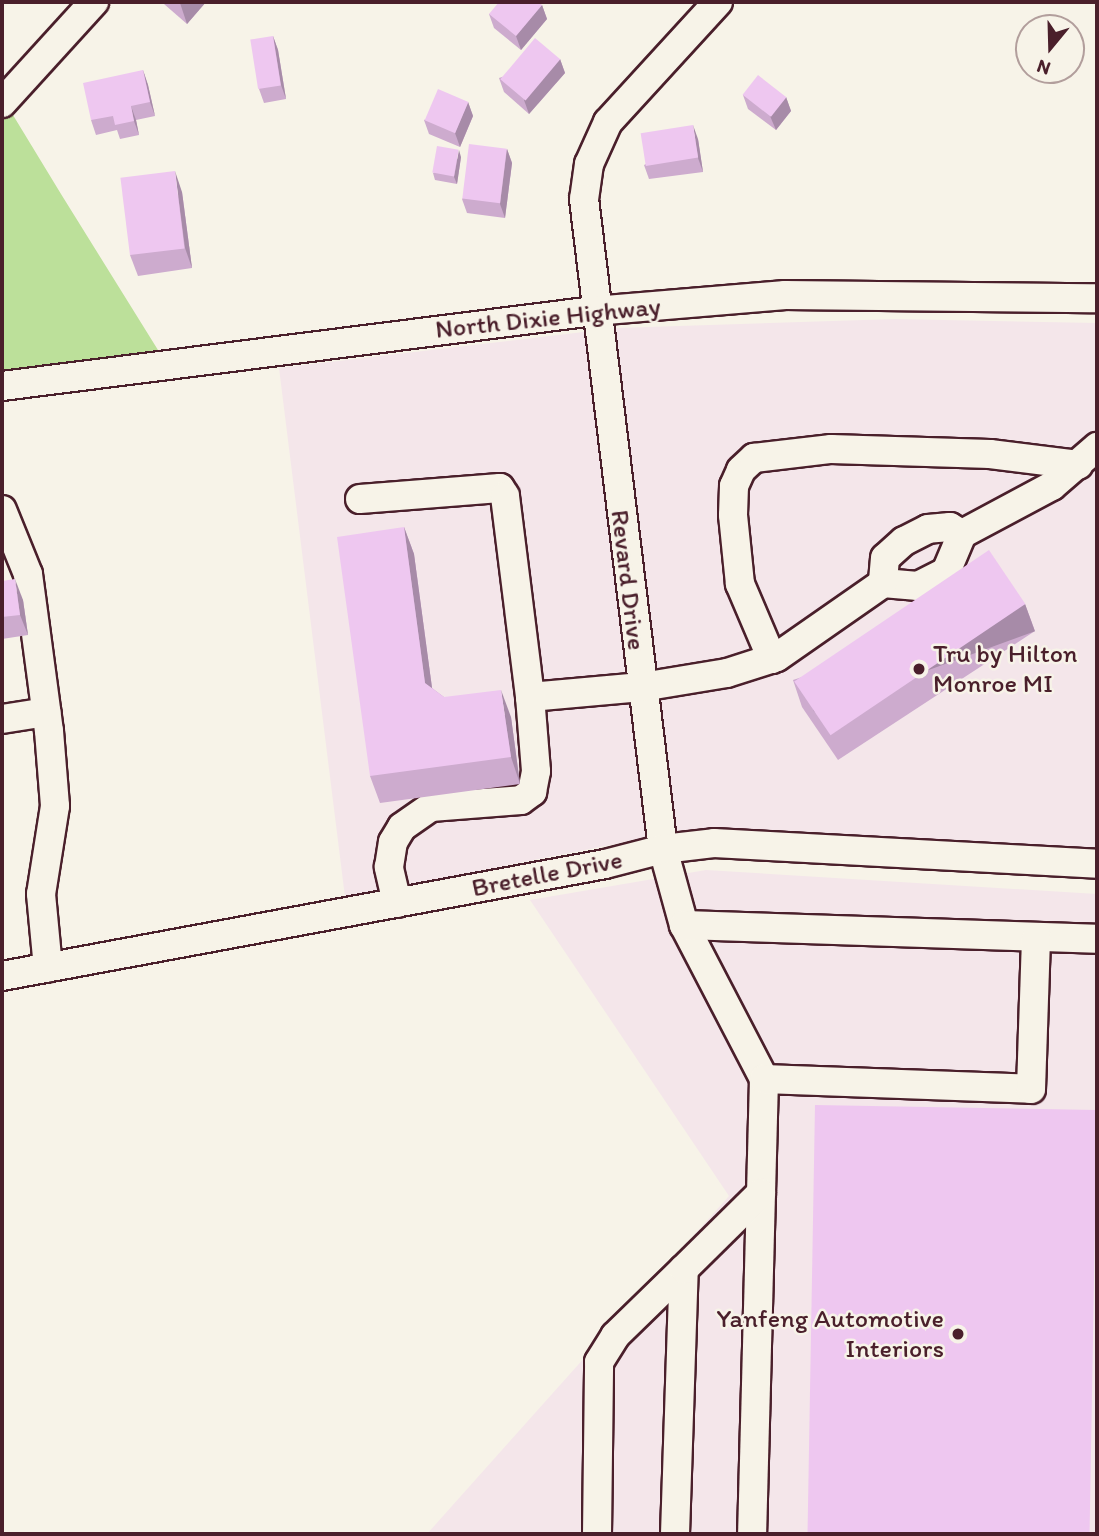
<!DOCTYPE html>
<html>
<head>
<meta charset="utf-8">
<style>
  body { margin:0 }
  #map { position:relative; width:1099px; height:1536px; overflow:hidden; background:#f7f3e8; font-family:Itim,sans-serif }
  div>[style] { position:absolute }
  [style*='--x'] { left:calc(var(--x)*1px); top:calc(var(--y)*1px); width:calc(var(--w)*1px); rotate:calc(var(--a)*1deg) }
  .built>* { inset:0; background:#f4e6ea }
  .green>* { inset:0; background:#bce09a }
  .roads { filter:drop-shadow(2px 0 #4a1f2b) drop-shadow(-2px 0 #4a1f2b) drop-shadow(0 2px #4a1f2b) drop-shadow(0 -2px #4a1f2b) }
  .minor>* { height:28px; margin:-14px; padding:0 14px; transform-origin:14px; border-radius:14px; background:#f7f3e8 }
  .wall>* { inset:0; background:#cdabce }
  .shaded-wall>* { inset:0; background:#a78ba8; transform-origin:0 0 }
  .building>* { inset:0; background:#eec7f0; transform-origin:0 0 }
  .dots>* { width:19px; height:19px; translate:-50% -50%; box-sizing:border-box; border:4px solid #f7f3e8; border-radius:50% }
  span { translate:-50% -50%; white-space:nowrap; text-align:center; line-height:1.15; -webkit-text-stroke:5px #f7f3e8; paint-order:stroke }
  .street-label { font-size:26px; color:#4a1f2b }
  .poi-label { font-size:26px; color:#4a1f2b }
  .left { translate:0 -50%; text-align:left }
  .right { translate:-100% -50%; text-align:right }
  .frame { position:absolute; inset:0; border:4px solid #4a1f2b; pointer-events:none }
  .north { position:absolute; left:1015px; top:14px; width:70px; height:70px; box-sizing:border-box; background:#f7f3e8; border:2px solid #b29e9c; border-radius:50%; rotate:199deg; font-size:19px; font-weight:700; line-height:28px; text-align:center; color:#4a1f2b }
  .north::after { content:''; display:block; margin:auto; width:24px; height:32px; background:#4a1f2b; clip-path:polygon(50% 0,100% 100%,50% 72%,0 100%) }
</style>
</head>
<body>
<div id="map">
  <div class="built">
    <div style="clip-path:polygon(895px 319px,1097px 323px,1097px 852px,677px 832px,345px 897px,279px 368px,617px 328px)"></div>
    <div style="clip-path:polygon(706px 870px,1097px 894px,1097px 1534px,427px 1534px,729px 1196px,530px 900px)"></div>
  </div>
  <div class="green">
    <div style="clip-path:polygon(2px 97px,61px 194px,158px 350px,2px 371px)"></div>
  </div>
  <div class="roads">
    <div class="minor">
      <div style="--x:718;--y:2;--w:163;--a:132.5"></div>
      <div style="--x:608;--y:122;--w:46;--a:114.3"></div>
      <div style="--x:589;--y:164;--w:35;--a:98"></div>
      <div style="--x:584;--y:199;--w:655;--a:83.07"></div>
      <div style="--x:663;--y:849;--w:79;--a:74.6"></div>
      <div style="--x:684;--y:925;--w:174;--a:62.5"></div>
      <div style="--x:764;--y:1079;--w:455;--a:91.5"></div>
      <div style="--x:2;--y:103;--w:137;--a:-47.7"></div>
      <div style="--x:2;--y:386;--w:597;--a:-7.22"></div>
      <div style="--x:594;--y:311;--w:192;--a:-4.8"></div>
      <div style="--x:785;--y:295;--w:312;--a:0.6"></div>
      <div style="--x:360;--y:499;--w:140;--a:-4.5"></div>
      <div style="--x:500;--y:488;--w:9;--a:58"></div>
      <div style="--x:505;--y:496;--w:203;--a:82.9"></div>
      <div style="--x:530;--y:697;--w:112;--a:-5.1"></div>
      <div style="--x:642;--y:687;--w:86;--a:-9.4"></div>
      <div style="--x:727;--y:673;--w:52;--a:-17.7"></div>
      <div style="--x:777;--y:657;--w:129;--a:-34.9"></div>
      <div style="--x:883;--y:583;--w:35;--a:5"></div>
      <div style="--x:918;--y:586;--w:31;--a:-27"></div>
      <div style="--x:946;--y:572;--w:41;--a:-67.2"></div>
      <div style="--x:962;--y:534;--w:14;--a:-150"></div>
      <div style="--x:950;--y:527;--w:22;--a:175"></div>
      <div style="--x:928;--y:529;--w:27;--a:153"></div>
      <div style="--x:904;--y:541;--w:25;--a:138"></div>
      <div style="--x:885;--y:558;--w:25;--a:95"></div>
      <div style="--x:2;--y:510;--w:69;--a:67.9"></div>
      <div style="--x:28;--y:574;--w:158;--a:82.4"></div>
      <div style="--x:49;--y:731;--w:75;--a:85.4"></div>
      <div style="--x:55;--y:806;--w:89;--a:99"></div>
      <div style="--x:41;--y:894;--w:74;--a:84.6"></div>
      <div style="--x:962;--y:534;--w:102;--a:-28.1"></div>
      <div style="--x:1052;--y:486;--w:60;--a:-40.9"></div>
      <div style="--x:772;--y:659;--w:82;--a:-113.1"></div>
      <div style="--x:740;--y:584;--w:69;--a:-95.8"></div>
      <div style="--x:733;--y:515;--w:29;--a:-88"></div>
      <div style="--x:734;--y:486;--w:17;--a:-66"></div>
      <div style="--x:741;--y:470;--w:18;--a:-43"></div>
      <div style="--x:754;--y:458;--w:78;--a:-6.7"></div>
      <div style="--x:831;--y:449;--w:159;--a:1.8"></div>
      <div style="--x:990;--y:454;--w:89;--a:7.1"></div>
      <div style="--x:2;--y:719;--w:45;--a:-9"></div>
      <div style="--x:397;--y:903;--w:37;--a:-103"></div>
      <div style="--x:389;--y:867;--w:25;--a:-81"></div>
      <div style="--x:393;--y:842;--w:17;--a:-59"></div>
      <div style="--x:402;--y:827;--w:35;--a:-35"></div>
      <div style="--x:431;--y:807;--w:90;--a:-4.4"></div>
      <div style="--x:521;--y:800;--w:14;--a:-36"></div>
      <div style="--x:532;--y:792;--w:21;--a:-79"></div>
      <div style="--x:536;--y:771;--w:74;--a:-94.6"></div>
      <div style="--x:684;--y:925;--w:413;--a:1.9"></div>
      <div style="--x:2;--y:976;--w:613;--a:-10.52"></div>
      <div style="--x:605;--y:864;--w:60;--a:-14.5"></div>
      <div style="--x:663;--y:849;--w:51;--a:-6.7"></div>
      <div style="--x:714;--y:843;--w:384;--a:3.1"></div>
      <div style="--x:764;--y:1079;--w:267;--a:2.1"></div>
      <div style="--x:1031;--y:1089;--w:152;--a:-88.1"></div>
      <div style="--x:597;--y:1534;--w:172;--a:-89.3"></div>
      <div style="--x:599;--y:1362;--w:31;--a:-58"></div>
      <div style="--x:615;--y:1336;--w:96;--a:-44.2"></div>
      <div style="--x:675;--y:1534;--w:265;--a:-88.1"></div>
      <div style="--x:684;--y:1269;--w:108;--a:-44.6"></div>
    </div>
  </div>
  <div class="wall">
    <div style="clip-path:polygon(163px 2px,206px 2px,187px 24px,164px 4px)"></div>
    <div style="clip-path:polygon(542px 5px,547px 19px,521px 50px,494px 28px,489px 14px)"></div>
    <div style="clip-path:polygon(273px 36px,278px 50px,286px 99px,264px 103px,259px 89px)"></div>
    <div style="clip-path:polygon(560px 59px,565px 73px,529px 114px,504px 92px,499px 78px)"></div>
    <div style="clip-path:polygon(143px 70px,148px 85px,155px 116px,136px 120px,139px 135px,120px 139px,117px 130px,96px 135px,91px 120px)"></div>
    <div style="clip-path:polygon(743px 95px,786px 97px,791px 111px,776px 130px,748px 109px)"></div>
    <div style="clip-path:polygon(468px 102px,473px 116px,460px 147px,429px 134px,424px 120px)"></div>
    <div style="clip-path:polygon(698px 139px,703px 172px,649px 179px,644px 165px)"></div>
    <div style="clip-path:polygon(507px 149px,512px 163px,505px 218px,467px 213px,462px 199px)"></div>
    <div style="clip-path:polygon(461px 157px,457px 184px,435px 180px,433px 173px)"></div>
    <div style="clip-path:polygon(182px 192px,192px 268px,138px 276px,130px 255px)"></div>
    <div style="clip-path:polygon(404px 527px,414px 554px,432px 688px,444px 697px,511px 717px,520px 784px,380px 803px,370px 776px)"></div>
    <div style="clip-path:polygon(2px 581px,23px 600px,28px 635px,2px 639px)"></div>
    <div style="clip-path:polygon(1025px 604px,1035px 631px,838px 760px,802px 707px,793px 680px)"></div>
  </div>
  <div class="shaded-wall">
    <div style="clip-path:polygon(181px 2px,206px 2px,187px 24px,180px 3px)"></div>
    <div style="clip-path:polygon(542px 5px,547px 19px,521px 50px,516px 36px)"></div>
    <div style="clip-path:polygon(273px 36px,278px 50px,286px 99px,281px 85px)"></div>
    <div style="clip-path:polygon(560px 59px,565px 73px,529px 114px,524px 100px)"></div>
    <div style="clip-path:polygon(143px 70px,148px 85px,155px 116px,150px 102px)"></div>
    <div style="clip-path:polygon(786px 97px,791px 111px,776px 130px,770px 116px)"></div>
    <div style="clip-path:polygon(468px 102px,473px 116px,460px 147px,455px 133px)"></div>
    <div style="clip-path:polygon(131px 106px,136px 120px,139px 135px,134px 121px)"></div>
    <div style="clip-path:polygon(693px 125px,698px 139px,703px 172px,698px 158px)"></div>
    <div style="clip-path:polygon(507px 149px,512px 163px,505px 218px,500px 204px)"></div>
    <div style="clip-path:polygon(459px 150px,461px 157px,457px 184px,454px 177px)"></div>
    <div style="clip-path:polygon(175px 171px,182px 192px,192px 268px,185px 248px)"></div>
    <div style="clip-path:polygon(404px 527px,414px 554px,435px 710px,425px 683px)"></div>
    <div style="clip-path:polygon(15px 579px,23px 600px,28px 635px,20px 615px)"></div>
    <div style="left:1025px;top:604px;width:29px;height:235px;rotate:70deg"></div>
    <div style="clip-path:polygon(501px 690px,511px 717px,520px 784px,511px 757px)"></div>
  </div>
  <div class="building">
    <div style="clip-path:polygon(499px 2px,538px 2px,542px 5px,516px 36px,489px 14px)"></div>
    <div style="left:273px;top:36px;width:50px;height:23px;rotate:81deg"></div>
    <div style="left:535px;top:38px;width:33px;height:54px;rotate:40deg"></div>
    <div style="clip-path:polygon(143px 70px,150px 102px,131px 106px,134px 121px,115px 125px,113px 116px,91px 120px,83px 83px)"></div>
    <div style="left:758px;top:75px;width:36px;height:25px;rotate:38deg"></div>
    <div style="left:438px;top:89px;width:33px;height:34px;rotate:23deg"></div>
    <div style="left:693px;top:125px;width:33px;height:53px;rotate:81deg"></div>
    <div style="left:469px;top:144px;width:38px;height:55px;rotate:7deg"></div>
    <div style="left:437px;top:146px;width:22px;height:27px;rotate:10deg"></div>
    <div style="left:175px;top:171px;width:78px;height:55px;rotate:83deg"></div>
    <div style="clip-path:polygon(404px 527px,425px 683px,444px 697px,501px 690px,511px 757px,370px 776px,337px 537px)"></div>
    <div style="left:989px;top:550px;width:65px;height:235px;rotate:56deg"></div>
    <div style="clip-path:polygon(15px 579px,20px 615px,2px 617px,2px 581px)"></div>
    <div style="left:815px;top:1105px;width:282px;height:429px;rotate:1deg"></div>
  </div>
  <div class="dots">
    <div style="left:919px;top:669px;background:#4a1f2b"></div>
    <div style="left:958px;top:1334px;background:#4a1f2b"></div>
  </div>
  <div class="street-label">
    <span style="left:548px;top:318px;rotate:-6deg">North Dixie Highway</span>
    <span style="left:628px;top:580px;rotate:83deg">Revard Drive</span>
    <span style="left:547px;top:874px;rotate:-11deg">Bretelle Drive</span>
  </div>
  <div class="poi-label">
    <span class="left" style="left:933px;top:669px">Tru by Hilton<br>Monroe MI</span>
    <span class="right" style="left:944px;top:1334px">Yanfeng Automotive<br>Interiors</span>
  </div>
  <div class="frame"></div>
  <div class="north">N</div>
</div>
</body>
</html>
